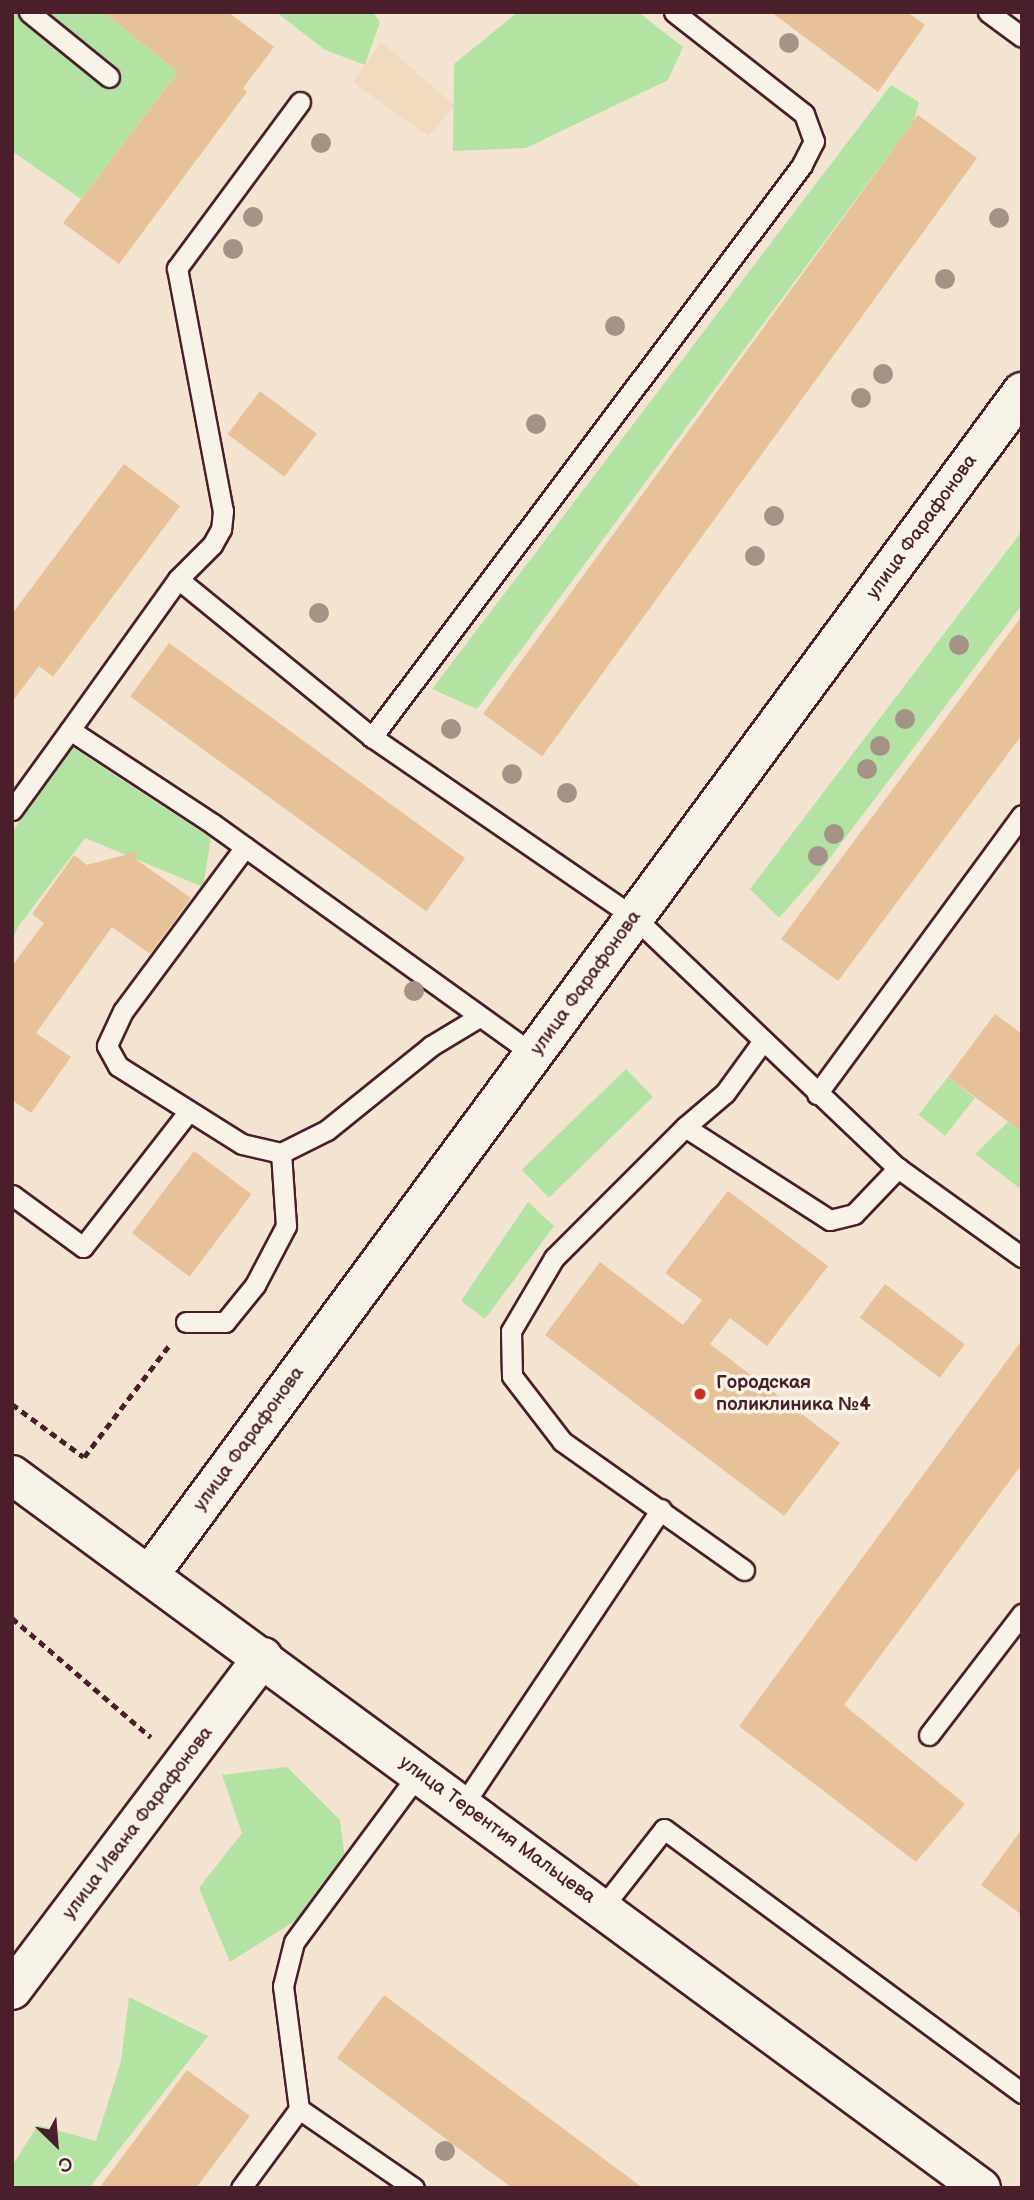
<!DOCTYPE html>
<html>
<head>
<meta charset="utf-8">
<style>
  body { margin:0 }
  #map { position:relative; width:1034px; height:2200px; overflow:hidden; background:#f2e4d0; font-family:"Balsamiq Sans",sans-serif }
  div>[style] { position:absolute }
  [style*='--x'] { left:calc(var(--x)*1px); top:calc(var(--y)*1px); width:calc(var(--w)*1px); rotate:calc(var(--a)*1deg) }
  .built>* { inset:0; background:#efdabf }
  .green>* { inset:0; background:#b3e3a3; transform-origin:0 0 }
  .building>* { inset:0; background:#e7c298; transform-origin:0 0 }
  .path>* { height:4.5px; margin-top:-2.25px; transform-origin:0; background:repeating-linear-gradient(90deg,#4a1f2b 0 7px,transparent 0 12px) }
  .roads { filter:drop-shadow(2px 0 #4a1f2b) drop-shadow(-2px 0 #4a1f2b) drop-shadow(0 2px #4a1f2b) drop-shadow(0 -2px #4a1f2b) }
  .lane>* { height:19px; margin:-9.5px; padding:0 9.5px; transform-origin:9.5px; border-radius:9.5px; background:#f7f3e8 }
  .secondary>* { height:38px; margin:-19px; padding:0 19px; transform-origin:19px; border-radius:19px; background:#f7f3e8 }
  .trees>* { width:20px; height:20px; margin:-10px; border-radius:50%; background:#a49386 }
  .dots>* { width:19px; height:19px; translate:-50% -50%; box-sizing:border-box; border:4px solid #f7f3e8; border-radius:50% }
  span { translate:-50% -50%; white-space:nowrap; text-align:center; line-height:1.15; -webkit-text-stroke:7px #f7f3e8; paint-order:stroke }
  .street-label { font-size:19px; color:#4a1f2b }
  .poi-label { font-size:19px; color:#4a1f2b; font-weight:700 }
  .left { translate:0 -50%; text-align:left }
  .frame { position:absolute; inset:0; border:14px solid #4a1f2b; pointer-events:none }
  .north { position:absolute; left:21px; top:2109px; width:70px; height:70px; -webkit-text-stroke:5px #f7f3e8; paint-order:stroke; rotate:155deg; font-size:19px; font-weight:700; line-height:28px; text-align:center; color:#4a1f2b }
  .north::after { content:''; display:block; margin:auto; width:24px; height:32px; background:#4a1f2b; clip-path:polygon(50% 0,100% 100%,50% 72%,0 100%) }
</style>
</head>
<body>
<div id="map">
  <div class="built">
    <div style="clip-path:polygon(381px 42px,455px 106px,428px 136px,353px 82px)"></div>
  </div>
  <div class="green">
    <div style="clip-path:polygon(12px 12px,103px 12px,178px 72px,81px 199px,12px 151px)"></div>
    <div style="clip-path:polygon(276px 12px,373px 12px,380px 22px,365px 65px,325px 50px)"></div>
    <div style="clip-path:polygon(518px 12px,638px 12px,683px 47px,668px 80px,526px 148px,453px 151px,454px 64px)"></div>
    <div style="clip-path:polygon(891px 85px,919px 102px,914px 121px,477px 709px,432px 689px)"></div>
    <div style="clip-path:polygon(1022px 531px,1022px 605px,817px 875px,779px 918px,750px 889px)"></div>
    <div style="clip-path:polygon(72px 747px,211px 838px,203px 887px,85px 838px,18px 927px,12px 941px,12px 832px)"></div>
    <div style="left:626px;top:1069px;width:39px;height:145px;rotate:46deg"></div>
    <div style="left:948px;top:1077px;width:34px;height:48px;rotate:38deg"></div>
    <div style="clip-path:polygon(1008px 1122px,1022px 1132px,1022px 1190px,975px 1154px)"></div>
    <div style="clip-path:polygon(528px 1202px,554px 1226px,485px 1319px,461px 1301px)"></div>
    <div style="clip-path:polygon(287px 1767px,340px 1820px,347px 1874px,314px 1909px,230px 1962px,199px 1888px,242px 1833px,222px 1775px)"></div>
    <div style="clip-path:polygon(129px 1997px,208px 2036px,89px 2188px,12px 2188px,12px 2166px,38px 2125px,96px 2141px,121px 2061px)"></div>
  </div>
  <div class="building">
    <div style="clip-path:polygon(103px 12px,228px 12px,274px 47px,243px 88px,247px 92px,119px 264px,63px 223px,178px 72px)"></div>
    <div style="clip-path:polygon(771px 12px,907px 12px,925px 25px,878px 92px)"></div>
    <div style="left:918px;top:115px;width:73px;height:740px;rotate:36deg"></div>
    <div style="left:260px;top:391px;width:71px;height:54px;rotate:37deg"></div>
    <div style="clip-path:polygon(124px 464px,180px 506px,53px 677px,39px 666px,12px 702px,12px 614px)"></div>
    <div style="clip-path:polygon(1022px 616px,1022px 735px,838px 981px,781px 939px)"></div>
    <div style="left:169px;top:643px;width:366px;height:66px;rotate:36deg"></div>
    <div style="clip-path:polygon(140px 851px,134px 858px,191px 898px,150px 954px,112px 927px,36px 1033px,71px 1057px,31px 1113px,12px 1100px,12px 966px,44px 923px,32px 914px,74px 855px,87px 865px)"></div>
    <div style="clip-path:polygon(995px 1014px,1022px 1034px,1022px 1132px,948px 1077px)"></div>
    <div style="left:194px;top:1151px;width:72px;height:103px;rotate:37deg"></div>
    <div style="clip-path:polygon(728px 1191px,828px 1266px,767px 1346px,730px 1318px,710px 1344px,840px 1443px,784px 1516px,545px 1335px,600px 1262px,683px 1325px,702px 1300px,665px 1273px)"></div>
    <div style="left:885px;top:1284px;width:100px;height:42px;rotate:37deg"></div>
    <div style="clip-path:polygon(1022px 1340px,1022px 1464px,844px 1705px,965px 1804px,916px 1862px,739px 1726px)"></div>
    <div style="clip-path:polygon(1022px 1829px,1022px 1915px,981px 1885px)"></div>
    <div style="clip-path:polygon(384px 1995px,643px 2188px,512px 2188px,337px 2058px)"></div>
    <div style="clip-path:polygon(187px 2070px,250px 2116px,196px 2188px,99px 2188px)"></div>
  </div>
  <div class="path">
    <div style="--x:12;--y:1404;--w:89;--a:36.4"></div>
    <div style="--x:84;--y:1457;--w:143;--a:-52.7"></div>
    <div style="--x:12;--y:1618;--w:183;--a:40.6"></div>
  </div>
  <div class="roads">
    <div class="lane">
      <div style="--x:29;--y:12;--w:103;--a:39.1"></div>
      <div style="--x:674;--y:12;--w:165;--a:38.1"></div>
      <div style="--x:804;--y:114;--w:29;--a:70"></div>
      <div style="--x:814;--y:141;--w:27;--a:117"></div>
      <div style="--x:802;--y:165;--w:716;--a:126.93"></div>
      <div style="--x:372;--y:737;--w:318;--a:34.5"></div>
      <div style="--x:634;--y:917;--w:364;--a:43.6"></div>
      <div style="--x:898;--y:1168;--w:153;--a:35.7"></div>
      <div style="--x:988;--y:12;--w:42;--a:36.3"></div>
      <div style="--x:300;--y:102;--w:207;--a:126.5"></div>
      <div style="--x:177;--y:268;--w:247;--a:79.3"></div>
      <div style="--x:223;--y:511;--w:18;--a:96"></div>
      <div style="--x:221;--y:529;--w:18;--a:119"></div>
      <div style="--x:212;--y:545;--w:48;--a:135"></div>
      <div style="--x:178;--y:579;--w:186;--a:125.6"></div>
      <div style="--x:70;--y:730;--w:171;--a:33.3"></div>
      <div style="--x:213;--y:824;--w:394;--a:35.7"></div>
      <div style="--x:178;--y:579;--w:250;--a:39.2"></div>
      <div style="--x:12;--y:810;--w:99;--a:-54.1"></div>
      <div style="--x:245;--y:847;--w:204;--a:126.6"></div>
      <div style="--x:123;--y:1011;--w:38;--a:115"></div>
      <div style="--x:107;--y:1046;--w:23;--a:61"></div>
      <div style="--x:118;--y:1066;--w:146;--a:32.2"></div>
      <div style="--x:242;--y:1144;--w:40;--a:13"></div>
      <div style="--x:281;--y:1153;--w:51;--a:-26.6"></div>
      <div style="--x:327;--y:1130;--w:134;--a:-38.9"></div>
      <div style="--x:431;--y:1046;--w:56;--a:-31.1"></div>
      <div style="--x:817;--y:1094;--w:346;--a:-53.7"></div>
      <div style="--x:685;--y:1127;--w:172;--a:32.7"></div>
      <div style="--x:830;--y:1220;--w:25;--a:-14"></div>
      <div style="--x:854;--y:1214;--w:64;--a:-46.3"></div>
      <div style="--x:12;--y:1195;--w:88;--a:36.2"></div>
      <div style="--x:83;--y:1247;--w:172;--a:-52.1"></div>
      <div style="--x:186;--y:1322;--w:39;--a:0"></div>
      <div style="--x:225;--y:1322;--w:48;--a:-51"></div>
      <div style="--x:255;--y:1285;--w:67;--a:-62.3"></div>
      <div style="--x:286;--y:1226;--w:73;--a:-93.9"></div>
      <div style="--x:744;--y:1570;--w:223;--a:-144.7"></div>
      <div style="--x:562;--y:1441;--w:82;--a:-127.6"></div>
      <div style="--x:512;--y:1376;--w:45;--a:-91.3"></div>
      <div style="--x:511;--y:1331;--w:85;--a:-59.5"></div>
      <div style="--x:554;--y:1258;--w:185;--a:-45"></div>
      <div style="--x:685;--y:1127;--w:52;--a:-40.4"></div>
      <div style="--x:725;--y:1093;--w:63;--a:-54"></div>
      <div style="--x:929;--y:1735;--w:153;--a:-52.5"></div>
      <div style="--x:463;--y:1805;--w:356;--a:-56.2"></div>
      <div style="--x:602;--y:1908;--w:100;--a:-51.9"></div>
      <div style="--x:664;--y:1829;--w:445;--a:36.4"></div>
      <div style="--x:241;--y:2188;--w:98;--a:-53.7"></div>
      <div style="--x:414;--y:2188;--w:140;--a:-145.5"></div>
      <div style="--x:299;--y:2109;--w:124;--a:-97.4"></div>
      <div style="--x:283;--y:1986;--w:45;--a:-76"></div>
      <div style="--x:294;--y:1942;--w:210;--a:-53.5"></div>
    </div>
    <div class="secondary">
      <div style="--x:12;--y:1475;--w:1203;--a:36.35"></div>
      <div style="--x:150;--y:1574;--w:1469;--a:-53.58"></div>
      <div style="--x:12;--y:1990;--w:417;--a:-53"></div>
    </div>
  </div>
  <div class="trees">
    <div style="left:789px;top:43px"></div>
    <div style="left:321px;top:143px"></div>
    <div style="left:253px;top:217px"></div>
    <div style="left:999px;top:218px"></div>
    <div style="left:233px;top:249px"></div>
    <div style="left:945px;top:279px"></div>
    <div style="left:615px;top:326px"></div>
    <div style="left:883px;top:374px"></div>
    <div style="left:861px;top:398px"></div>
    <div style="left:536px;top:424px"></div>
    <div style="left:774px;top:516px"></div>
    <div style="left:755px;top:556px"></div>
    <div style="left:319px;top:613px"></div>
    <div style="left:959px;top:645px"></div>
    <div style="left:905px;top:719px"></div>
    <div style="left:451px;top:729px"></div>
    <div style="left:880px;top:746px"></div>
    <div style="left:867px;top:769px"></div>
    <div style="left:512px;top:774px"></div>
    <div style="left:567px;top:793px"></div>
    <div style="left:834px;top:834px"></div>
    <div style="left:818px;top:856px"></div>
    <div style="left:414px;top:991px"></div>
    <div style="left:445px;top:2151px"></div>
  </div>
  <div class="dots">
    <div style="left:700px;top:1394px;background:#c8321e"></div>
  </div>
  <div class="street-label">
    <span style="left:922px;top:527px;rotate:-54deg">улица Фарафонова</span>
    <span style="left:586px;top:983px;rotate:-54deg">улица Фарафонова</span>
    <span style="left:249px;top:1439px;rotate:-54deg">улица Фарафонова</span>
    <span style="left:138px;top:1823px;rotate:-53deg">улица Ивана Фарафонова</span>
    <span style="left:497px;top:1830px;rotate:36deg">улица Терентия Мальцева</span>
  </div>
  <div class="poi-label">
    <span class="left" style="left:716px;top:1394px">Городская<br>поликлиника №4</span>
  </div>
  <div class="frame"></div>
  <div class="north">С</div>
</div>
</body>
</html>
